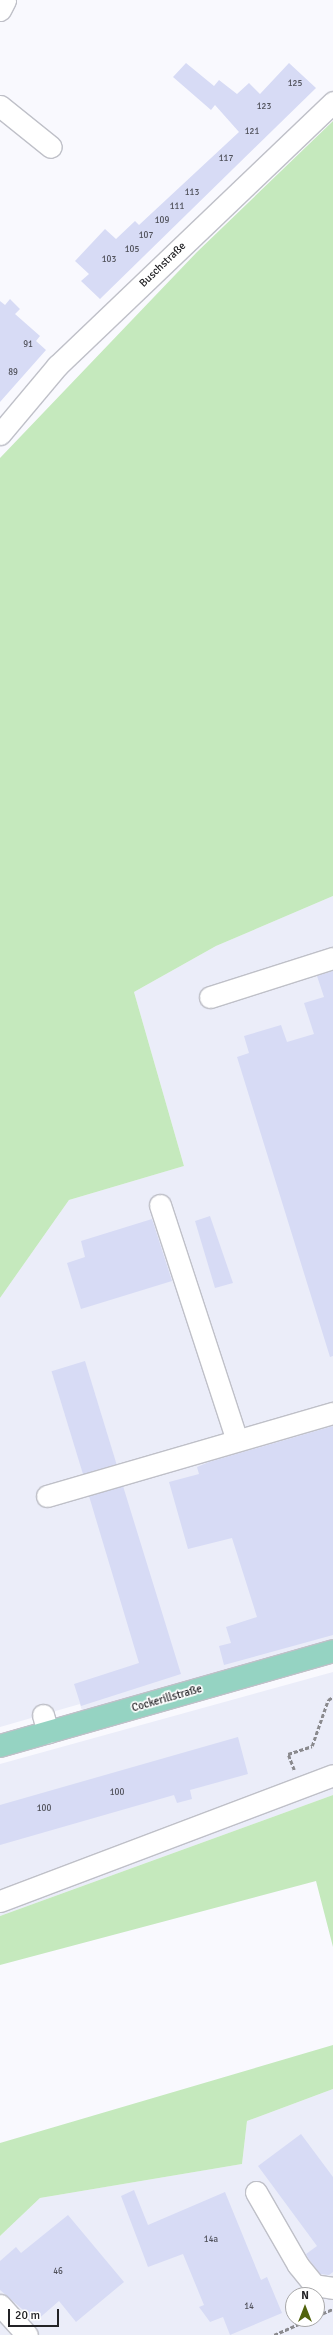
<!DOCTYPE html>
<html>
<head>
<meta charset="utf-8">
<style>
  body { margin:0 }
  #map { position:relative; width:333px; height:2335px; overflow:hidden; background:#f9f9fe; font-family:Signika,sans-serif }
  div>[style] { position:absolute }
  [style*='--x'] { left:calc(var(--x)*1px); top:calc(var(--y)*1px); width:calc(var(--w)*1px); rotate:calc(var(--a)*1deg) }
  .built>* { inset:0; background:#ebedf9 }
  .green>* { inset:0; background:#c5e9bd }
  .building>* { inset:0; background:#d7dbf5; transform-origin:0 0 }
  .path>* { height:2.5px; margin-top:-1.25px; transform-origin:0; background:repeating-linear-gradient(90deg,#8a8a8e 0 4px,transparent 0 6px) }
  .roads { filter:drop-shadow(1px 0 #bfc0c8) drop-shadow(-1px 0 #bfc0c8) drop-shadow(0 1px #bfc0c8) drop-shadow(0 -1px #bfc0c8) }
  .minor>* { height:21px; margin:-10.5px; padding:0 10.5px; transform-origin:10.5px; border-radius:10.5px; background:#fff }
  .major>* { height:22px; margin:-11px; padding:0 11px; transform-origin:11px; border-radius:11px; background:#95d3c2 }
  span { translate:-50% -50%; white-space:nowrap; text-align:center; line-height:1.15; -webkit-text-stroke:3.5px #fff; paint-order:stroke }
  .number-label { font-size:9px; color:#50515a }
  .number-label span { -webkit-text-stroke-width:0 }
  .street-label { font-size:11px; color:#232326 }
  .north { position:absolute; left:285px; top:2287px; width:40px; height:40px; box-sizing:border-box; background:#fff; border:1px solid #a7a7a8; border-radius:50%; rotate:0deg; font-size:11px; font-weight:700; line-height:16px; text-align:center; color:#232326 }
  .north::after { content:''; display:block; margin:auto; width:14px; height:18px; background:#51630c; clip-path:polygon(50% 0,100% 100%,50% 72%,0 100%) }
  .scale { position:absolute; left:8px; top:2309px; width:51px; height:18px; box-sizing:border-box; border:2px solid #232326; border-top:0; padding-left:5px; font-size:12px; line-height:14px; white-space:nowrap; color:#232326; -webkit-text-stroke:3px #fff; paint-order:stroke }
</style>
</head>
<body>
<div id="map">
  <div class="built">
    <div style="clip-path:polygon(333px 896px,333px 1639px,82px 1711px,80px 1704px,0 1727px,0 1298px,69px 1200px,184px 1166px,134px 992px,216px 946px)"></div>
    <div style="clip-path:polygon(333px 1672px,333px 1795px,0 1916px,0 1764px)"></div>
    <div style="clip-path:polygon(evenodd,333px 2089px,333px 2335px,0 2335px,0 2236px,40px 2198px,242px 2164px,247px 2121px,333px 2089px,293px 2295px,317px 2295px,317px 2319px,293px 2319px,293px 2295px)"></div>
  </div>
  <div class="green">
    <div style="clip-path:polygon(333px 121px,333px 896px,216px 946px,134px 992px,184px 1166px,69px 1200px,0 1298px,0 458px,197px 252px)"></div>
    <div style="clip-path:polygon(333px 1795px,333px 1947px,316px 1881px,0 1965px,0 1916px)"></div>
    <div style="clip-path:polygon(333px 2045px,333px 2089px,247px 2121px,242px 2164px,40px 2198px,0 2236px,0 2143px)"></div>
  </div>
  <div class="building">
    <div style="clip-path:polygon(186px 63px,214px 86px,219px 80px,237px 94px,249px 83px,260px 94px,289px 63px,316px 88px,100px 299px,81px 281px,89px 274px,75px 261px,105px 229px,116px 239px,135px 221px,139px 225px,239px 132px,215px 105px,211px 110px,173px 77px)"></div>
    <div style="clip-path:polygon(10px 299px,20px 309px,15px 314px,40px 336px,36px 341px,46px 350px,0 402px,0 301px,5px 305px)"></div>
    <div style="clip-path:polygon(333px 971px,333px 1356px,330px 1357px,237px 1057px,249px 1053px,244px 1036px,281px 1025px,287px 1042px,314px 1034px,304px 1003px,324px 997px,317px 976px)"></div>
    <div style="clip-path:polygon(210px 1216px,233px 1283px,215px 1288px,195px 1221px)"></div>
    <div style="clip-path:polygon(152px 1219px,172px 1281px,81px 1309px,67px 1263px,85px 1257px,81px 1241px)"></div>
    <div style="left:85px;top:1361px;width:108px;height:35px;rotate:73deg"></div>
    <div style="clip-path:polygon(333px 1426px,333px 1635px,224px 1665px,219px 1646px,231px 1643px,226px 1627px,257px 1617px,232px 1538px,188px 1549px,169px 1482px,199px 1474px,197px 1467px,209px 1462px)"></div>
    <div style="clip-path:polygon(123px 1486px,181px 1674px,81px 1706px,74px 1684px,139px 1663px,89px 1496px)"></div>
    <div style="clip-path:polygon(238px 1737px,248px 1774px,190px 1790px,192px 1799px,177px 1803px,174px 1795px,0 1845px,0 1805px)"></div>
    <div style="clip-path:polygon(301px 2134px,333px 2177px,333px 2272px,329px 2275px,320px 2274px,308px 2258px,306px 2254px,317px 2246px,258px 2166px)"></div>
    <div style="clip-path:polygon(134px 2190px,148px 2225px,225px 2192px,261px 2280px,267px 2277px,282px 2313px,230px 2335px,223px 2317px,210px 2322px,199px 2307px,204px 2305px,183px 2254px,148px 2267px,121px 2196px)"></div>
    <div style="clip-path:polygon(68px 2215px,124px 2282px,76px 2322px,59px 2301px,36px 2321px,0 2290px,0 2261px,16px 2247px,21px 2253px)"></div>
  </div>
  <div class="path">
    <div style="--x:294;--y:1770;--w:17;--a:-111"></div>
    <div style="--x:288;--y:1754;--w:25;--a:-18"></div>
    <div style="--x:312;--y:1746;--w:49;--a:-70.8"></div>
    <div style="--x:328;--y:1700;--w:6;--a:-31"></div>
    <div style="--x:317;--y:2316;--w:17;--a:-24"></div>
    <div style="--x:274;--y:2335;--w:39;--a:-24"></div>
  </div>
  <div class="roads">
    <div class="minor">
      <div style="--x:0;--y:10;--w:11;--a:-63"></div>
      <div style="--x:0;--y:106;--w:65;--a:38.8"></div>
      <div style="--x:0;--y:434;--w:89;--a:-50"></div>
      <div style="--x:57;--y:366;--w:382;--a:-43.7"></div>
      <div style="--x:210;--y:997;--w:129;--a:-17.6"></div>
      <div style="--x:160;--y:1205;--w:247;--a:71.9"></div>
      <div style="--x:47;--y:1496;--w:298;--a:-16.2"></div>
      <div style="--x:43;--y:1715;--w:18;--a:74"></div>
      <div style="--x:0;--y:1901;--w:356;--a:-20.7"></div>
      <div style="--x:256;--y:2192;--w:84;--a:60.1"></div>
      <div style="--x:298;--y:2265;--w:26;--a:51"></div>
      <div style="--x:314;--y:2285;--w:19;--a:9"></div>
      <div style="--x:0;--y:2305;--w:40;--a:48"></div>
    </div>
    <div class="major">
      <div style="--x:0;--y:1746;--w:346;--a:-15.9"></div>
    </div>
  </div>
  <div class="number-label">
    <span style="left:295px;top:84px">125</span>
    <span style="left:264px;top:107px">123</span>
    <span style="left:252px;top:132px">121</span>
    <span style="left:226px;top:159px">117</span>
    <span style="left:192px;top:193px">113</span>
    <span style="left:177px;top:207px">111</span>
    <span style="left:162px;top:221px">109</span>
    <span style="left:146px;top:236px">107</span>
    <span style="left:132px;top:250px">105</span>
    <span style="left:109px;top:260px">103</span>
    <span style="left:28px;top:345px">91</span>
    <span style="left:13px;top:373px">89</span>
    <span style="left:117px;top:1793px">100</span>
    <span style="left:44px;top:1809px">100</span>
    <span style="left:211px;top:2240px">14a</span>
    <span style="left:58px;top:2272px">46</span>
    <span style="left:249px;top:2307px">14</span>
  </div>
  <div class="street-label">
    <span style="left:163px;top:265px;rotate:-44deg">Buschstraße</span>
    <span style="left:167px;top:1699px;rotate:-16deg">Cockerillstraße</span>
  </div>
  <div class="north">N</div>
  <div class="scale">20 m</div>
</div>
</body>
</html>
